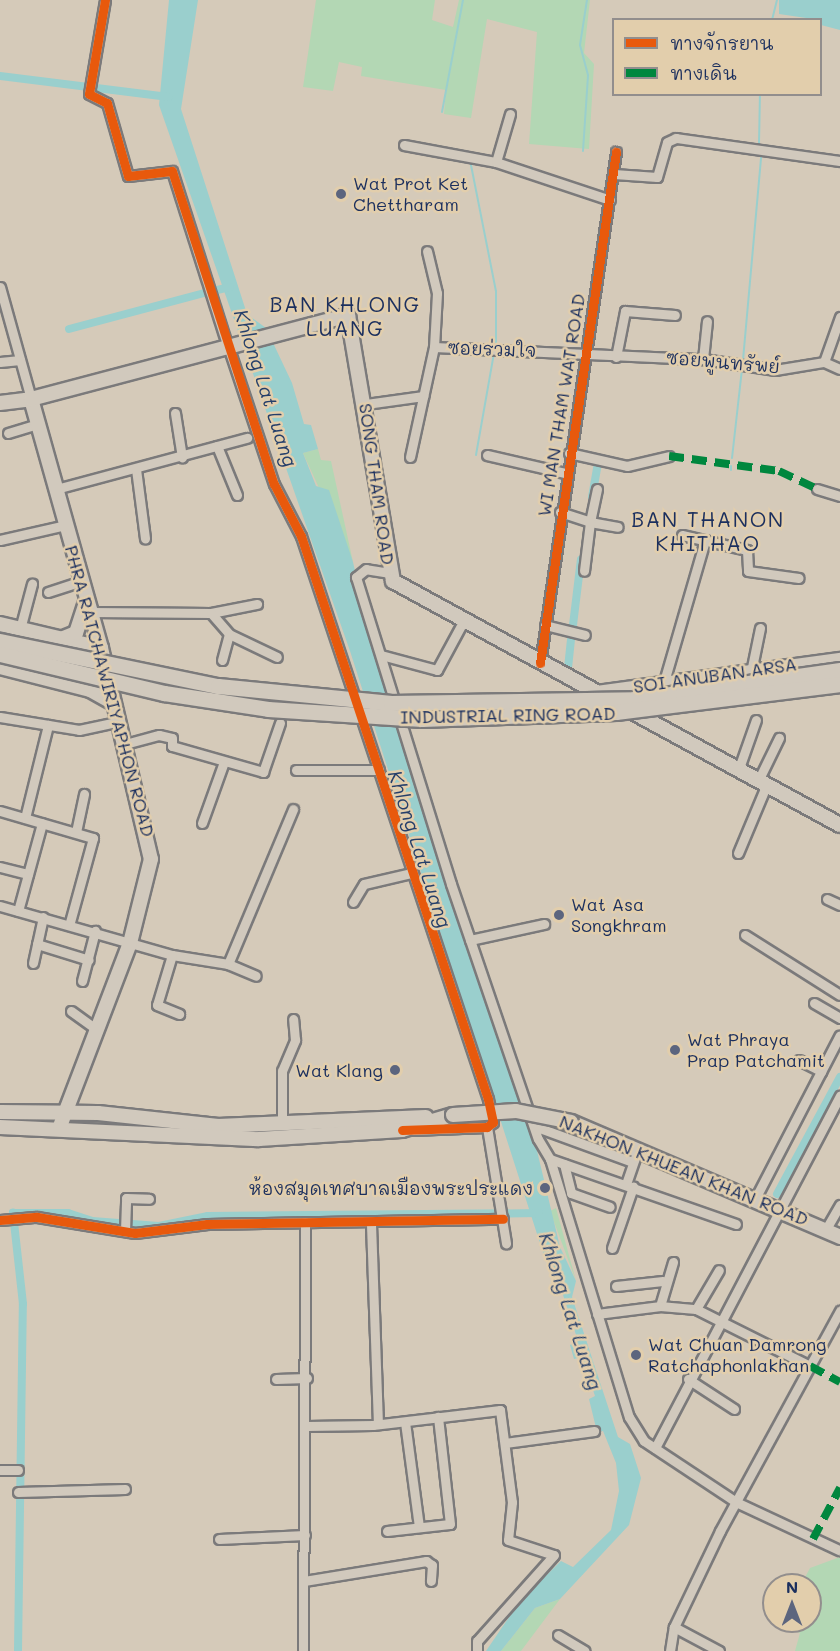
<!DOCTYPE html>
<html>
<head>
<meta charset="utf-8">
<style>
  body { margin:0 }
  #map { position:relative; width:840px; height:1651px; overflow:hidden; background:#d5cab9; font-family:Mali,"Playpen Sans Thai",sans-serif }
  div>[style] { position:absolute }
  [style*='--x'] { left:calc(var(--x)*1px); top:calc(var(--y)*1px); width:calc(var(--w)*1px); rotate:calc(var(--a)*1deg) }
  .green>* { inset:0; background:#b3d7b4 }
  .water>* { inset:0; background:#9acfcd }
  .stream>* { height:2px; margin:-1px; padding:0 1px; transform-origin:1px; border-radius:1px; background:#9acfcd }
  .canal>* { height:8px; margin:-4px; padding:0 4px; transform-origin:4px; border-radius:4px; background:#9acfcd }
  .roads { filter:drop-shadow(2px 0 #7b7a7b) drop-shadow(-2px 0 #7b7a7b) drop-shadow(0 2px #7b7a7b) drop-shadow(0 -2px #7b7a7b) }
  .street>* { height:9px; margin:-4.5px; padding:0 4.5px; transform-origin:4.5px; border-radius:4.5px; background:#d1c9bd }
  .secondary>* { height:14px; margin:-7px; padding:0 7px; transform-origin:7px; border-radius:7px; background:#d1c9bd }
  .bridges { filter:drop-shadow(2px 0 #7b7a7b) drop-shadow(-2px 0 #7b7a7b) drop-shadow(0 2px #7b7a7b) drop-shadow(0 -2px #7b7a7b) }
  .secondary-bridge>* { height:14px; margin:-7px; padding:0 7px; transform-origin:7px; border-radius:7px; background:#d1c9bd }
  .primary-bridge>* { height:15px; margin:-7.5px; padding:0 7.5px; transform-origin:7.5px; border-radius:7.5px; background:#d1c9bd }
  .quiet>* { height:8px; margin-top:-4px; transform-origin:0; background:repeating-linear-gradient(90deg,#00873e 0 15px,transparent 0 23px) }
  .cycleway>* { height:9px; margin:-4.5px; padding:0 4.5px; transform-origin:4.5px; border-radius:4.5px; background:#e8590c }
  .dots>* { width:16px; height:16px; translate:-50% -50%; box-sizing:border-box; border:3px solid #e2ceac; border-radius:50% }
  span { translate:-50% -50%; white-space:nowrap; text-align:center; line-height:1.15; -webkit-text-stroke:5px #e2ceac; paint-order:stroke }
  .poi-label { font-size:18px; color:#1b2f5e }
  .left { translate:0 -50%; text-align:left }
  .right { translate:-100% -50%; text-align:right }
  .street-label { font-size:18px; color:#1b2f5e }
  .water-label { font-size:20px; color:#253f6a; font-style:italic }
  .quarter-label { font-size:21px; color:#1b2f5e; letter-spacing:1.5px }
  .legend { position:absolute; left:612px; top:18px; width:210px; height:78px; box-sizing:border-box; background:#e2ceac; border:2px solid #928e8d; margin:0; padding:8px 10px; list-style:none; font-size:18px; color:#1b2f5e }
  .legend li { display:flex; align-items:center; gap:12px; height:30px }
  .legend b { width:30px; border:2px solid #928e8d }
  .north { position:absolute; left:762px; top:1573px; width:60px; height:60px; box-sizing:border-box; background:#e2ceac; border:2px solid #928e8d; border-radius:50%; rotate:0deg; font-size:16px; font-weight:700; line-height:24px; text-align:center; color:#1b2f5e }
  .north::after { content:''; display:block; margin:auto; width:21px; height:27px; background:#5c657e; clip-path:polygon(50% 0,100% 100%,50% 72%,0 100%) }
</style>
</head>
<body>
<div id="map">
  <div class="green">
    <div style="clip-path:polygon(316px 0,435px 0,432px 20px,453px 27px,459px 0,590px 0,584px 53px,594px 64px,589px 149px,529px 144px,537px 32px,487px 19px,471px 118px,444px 114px,446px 90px,361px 76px,362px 67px,339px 62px,333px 91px,303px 87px)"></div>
    <div style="clip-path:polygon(318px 449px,321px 460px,331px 461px,353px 562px,303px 453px)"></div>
    <div style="clip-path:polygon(556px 1208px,576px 1281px,550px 1211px)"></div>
    <div style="clip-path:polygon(840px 1557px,840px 1651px,795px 1651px,800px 1633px,779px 1625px,810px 1621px,810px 1585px,801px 1585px,810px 1568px)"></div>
    <div style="clip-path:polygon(560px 1599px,521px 1651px,501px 1651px,535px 1608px)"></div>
  </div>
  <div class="water">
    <div style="clip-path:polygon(169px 0,198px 0,181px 109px,247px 314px,266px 328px,292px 383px,304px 424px,311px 425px,318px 449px,303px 453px,316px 486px,329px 490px,353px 562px,364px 610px,533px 1134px,560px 1247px,576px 1281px,572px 1297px,618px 1437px,630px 1444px,641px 1478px,629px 1525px,560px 1599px,535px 1608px,501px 1651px,486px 1651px,520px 1601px,561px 1561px,573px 1567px,611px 1530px,619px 1491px,616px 1463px,603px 1431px,597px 1432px,589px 1399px,595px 1396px,582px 1357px,574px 1359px,570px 1345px,578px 1341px,552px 1261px,546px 1262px,350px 651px,159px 105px)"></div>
    <div style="clip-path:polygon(779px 0,840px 0,840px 30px,821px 25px,820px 20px,779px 14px)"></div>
  </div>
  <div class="stream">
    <div style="--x:772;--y:20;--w:21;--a:-76"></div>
    <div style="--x:442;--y:112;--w:114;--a:-79.4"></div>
    <div style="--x:759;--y:144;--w:50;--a:-88.9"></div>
    <div style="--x:583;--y:151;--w:76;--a:-86.2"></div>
    <div style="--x:588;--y:75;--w:31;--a:-105"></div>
    <div style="--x:580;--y:45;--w:46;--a:-81.2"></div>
    <div style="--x:470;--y:160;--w:134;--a:78.8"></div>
    <div style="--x:496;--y:291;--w:52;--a:90"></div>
    <div style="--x:743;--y:360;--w:204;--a:-84.9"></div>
    <div style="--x:476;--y:455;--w:104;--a:-80"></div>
    <div style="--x:732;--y:458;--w:90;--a:-83.6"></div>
    <div style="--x:731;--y:470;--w:4;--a:-90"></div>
  </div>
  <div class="canal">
    <div style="--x:0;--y:76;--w:170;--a:7.1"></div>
    <div style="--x:217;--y:290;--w:13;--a:-13"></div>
    <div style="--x:69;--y:329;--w:140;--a:-14.9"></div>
    <div style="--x:592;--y:497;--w:36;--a:-80"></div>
    <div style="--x:573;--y:625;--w:66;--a:-83.1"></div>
    <div style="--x:568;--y:668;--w:30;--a:-84"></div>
    <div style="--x:777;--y:1194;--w:133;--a:-61.7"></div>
    <div style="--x:18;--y:1651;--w:347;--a:-89.2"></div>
    <div style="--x:23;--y:1304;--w:92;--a:-96.3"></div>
    <div style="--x:13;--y:1213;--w:55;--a:0"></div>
    <div style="--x:68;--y:1213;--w:25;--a:18"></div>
    <div style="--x:92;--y:1221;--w:67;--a:4.3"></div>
    <div style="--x:159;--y:1226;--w:50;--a:-11.5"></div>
    <div style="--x:208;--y:1216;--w:331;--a:-0.5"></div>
  </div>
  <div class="roads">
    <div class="street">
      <div style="--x:105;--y:0;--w:95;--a:99.7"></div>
      <div style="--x:89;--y:94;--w:20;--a:27"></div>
      <div style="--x:107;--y:103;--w:76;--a:74"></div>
      <div style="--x:128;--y:176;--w:44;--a:-6.5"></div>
      <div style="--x:172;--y:171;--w:178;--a:72.4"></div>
      <div style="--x:404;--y:145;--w:94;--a:10.5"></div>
      <div style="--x:496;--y:162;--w:120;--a:18.4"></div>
      <div style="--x:496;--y:162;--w:50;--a:-73.7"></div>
      <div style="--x:614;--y:174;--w:43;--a:4"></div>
      <div style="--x:657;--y:177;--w:36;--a:-74"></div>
      <div style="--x:667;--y:142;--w:10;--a:-24"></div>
      <div style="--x:676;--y:138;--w:166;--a:8"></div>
      <div style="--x:0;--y:287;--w:116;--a:74.5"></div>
      <div style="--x:434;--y:347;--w:269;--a:2.6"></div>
      <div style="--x:703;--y:359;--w:73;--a:8.7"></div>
      <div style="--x:775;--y:370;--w:50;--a:-9.3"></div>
      <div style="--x:824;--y:362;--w:17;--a:24"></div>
      <div style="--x:230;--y:352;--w:139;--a:71.6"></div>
      <div style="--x:274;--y:484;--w:59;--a:62.6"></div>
      <div style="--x:301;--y:536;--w:593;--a:71.63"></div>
      <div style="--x:488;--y:1099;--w:24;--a:78"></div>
      <div style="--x:493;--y:1122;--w:8;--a:140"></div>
      <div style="--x:487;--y:1127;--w:74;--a:177.7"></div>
      <div style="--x:616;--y:357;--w:47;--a:-78.9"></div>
      <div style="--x:625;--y:311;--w:50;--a:4.6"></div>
      <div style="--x:703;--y:359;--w:38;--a:-84"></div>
      <div style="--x:0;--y:362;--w:20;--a:-6"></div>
      <div style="--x:824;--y:362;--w:48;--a:-70.4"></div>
      <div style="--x:366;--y:404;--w:58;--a:-8"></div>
      <div style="--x:175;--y:413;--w:45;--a:81"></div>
      <div style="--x:8;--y:433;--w:31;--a:-17"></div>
      <div style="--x:217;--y:446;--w:53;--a:67.8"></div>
      <div style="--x:569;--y:453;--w:59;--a:12.6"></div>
      <div style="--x:627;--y:466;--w:43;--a:-13.4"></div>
      <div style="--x:487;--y:455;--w:80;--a:13"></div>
      <div style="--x:410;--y:457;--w:113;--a:-77.7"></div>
      <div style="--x:434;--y:347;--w:54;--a:-86.8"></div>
      <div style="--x:437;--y:293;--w:43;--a:-103.4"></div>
      <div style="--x:136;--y:469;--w:70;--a:82.6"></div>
      <div style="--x:56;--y:489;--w:198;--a:-15"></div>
      <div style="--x:597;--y:489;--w:34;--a:102"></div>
      <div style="--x:590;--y:522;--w:28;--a:10"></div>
      <div style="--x:817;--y:489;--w:24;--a:17"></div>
      <div style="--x:560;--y:512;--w:32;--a:18"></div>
      <div style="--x:590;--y:522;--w:49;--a:97"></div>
      <div style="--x:682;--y:535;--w:67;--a:13"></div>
      <div style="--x:747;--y:550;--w:21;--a:87"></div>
      <div style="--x:748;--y:571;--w:51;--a:7.8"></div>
      <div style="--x:0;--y:540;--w:68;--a:-12.8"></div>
      <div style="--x:390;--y:573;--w:24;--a:-171"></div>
      <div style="--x:366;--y:569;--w:13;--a:141"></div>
      <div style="--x:356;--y:577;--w:321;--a:72.8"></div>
      <div style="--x:451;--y:884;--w:269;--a:71.2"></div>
      <div style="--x:538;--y:1139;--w:23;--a:59"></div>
      <div style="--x:550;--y:1159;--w:270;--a:73"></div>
      <div style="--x:629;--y:1417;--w:28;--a:58"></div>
      <div style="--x:644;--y:1441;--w:110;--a:33.5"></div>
      <div style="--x:736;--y:1502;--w:114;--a:25"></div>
      <div style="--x:48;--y:592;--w:36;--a:-18"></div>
      <div style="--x:91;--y:612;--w:120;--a:0.5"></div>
      <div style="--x:211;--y:613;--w:47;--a:-11.1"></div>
      <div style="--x:211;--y:613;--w:28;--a:49"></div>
      <div style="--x:229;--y:634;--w:27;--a:105"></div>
      <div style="--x:545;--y:625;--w:41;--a:14"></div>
      <div style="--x:20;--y:629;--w:47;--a:-75.1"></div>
      <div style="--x:229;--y:634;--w:53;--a:25.6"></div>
      <div style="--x:381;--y:655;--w:58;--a:15"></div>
      <div style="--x:437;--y:670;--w:55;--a:-61.6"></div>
      <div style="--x:540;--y:663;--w:517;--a:-81.54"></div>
      <div style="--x:751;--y:672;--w:45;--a:-78.4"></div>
      <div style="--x:663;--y:685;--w:151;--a:-73.8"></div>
      <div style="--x:595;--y:690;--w:247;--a:-7.7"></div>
      <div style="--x:0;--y:717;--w:80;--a:9.3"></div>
      <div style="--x:79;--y:730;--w:40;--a:-12"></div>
      <div style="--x:125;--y:744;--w:35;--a:-15"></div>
      <div style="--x:159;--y:735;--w:13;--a:13"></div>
      <div style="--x:172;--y:738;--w:8;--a:90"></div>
      <div style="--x:172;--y:746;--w:95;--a:15.9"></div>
      <div style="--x:263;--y:772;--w:52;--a:-70.9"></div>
      <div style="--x:296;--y:770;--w:83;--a:0"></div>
      <div style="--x:738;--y:771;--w:54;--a:-70.6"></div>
      <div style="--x:758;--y:781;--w:48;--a:-64"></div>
      <div style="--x:0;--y:811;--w:97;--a:16.2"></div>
      <div style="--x:93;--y:838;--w:87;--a:105.3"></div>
      <div style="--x:25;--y:818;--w:96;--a:-76.1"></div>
      <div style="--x:202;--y:823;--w:65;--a:-70.2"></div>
      <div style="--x:76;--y:832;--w:39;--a:-78"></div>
      <div style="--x:738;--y:853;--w:73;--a:-67.3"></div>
      <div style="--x:0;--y:867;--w:29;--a:14"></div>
      <div style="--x:827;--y:899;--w:14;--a:25"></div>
      <div style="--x:353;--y:902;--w:21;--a:-59"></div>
      <div style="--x:364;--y:884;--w:48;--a:-13.2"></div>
      <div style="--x:0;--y:906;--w:179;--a:15.9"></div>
      <div style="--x:172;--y:955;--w:57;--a:9.1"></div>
      <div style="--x:228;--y:964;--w:30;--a:23"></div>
      <div style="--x:18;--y:911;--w:91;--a:-74.7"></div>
      <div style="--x:745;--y:935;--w:112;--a:32.3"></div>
      <div style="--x:470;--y:940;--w:76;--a:-12.2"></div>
      <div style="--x:37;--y:944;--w:54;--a:17.1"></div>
      <div style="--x:172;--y:955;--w:52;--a:106.7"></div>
      <div style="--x:157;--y:1005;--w:24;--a:22"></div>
      <div style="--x:33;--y:963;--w:47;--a:-77.7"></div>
      <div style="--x:228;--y:964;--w:168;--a:-67.2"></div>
      <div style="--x:82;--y:981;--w:52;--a:-75.4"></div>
      <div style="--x:814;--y:1003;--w:30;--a:30"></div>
      <div style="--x:71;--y:1011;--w:31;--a:36"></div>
      <div style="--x:799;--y:1060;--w:25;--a:27"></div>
      <div style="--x:282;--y:1124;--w:53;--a:-90"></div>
      <div style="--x:282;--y:1071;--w:34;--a:-67"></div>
      <div style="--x:295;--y:1040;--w:21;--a:-95"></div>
      <div style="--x:534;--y:1126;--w:105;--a:20"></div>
      <div style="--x:487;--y:1127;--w:118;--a:80.7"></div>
      <div style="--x:550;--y:1159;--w:197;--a:19.3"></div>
      <div style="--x:564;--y:1164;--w:30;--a:76"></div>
      <div style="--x:571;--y:1193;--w:41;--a:19.7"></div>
      <div style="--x:626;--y:1184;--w:28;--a:-71"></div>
      <div style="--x:756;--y:1197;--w:182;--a:-62.6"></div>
      <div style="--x:0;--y:1220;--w:37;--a:-5"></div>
      <div style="--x:37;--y:1217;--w:99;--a:9.3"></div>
      <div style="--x:135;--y:1233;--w:73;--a:-7.1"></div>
      <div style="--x:207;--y:1224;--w:296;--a:-1"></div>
      <div style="--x:371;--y:1224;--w:200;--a:88"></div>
      <div style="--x:826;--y:1229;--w:28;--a:-60"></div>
      <div style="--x:125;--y:1231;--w:33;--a:-88"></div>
      <div style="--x:126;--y:1198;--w:23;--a:2"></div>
      <div style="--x:612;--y:1248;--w:65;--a:-71"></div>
      <div style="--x:616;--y:1286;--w:47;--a:-6.1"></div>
      <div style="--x:660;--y:1306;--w:46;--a:-73.5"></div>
      <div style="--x:696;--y:1309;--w:45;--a:-59.5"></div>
      <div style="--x:597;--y:1314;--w:64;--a:-7.2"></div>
      <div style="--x:660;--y:1306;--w:36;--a:5"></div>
      <div style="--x:696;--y:1309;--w:127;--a:26.6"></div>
      <div style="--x:276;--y:1379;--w:31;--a:-2"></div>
      <div style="--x:688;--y:1379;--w:55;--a:33.1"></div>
      <div style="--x:405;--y:1422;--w:106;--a:82.4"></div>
      <div style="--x:307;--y:1426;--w:66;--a:-0.9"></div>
      <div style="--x:373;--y:1425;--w:128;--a:-6.7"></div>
      <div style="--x:500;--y:1410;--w:93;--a:82.6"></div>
      <div style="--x:512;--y:1502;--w:38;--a:96"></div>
      <div style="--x:508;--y:1540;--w:48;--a:18.1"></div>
      <div style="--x:554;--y:1555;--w:115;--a:131.8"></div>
      <div style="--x:477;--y:1641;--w:10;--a:90"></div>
      <div style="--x:505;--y:1443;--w:90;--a:-7.7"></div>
      <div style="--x:655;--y:1448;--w:398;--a:-62.3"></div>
      <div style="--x:0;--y:1470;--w:18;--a:0"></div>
      <div style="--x:18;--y:1492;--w:107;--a:-1.6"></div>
      <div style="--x:387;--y:1531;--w:63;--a:-6.3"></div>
      <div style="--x:450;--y:1524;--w:108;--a:-96.4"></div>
      <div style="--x:219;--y:1539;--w:86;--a:-2.7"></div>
      <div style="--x:304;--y:1581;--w:124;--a:-9.3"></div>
      <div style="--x:426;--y:1561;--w:7;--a:34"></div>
      <div style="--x:432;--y:1565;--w:16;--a:94"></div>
      <div style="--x:674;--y:1627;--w:51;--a:28.1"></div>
      <div style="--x:558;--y:1635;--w:31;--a:31"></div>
      <div style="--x:303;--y:1651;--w:429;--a:-89.7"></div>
      <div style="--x:670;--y:1651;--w:24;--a:-81"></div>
      <div style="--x:674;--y:1627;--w:106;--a:-64.4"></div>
      <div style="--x:720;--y:1531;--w:251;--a:-61.4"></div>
    </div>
    <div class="secondary">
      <div style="--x:31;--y:399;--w:259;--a:74.3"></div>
      <div style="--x:101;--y:648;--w:217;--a:76.7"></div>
      <div style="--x:151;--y:859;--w:87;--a:104"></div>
      <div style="--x:130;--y:943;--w:196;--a:110.9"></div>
      <div style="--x:0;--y:403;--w:31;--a:-7"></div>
      <div style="--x:31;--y:399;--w:328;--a:-14.8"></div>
      <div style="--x:348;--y:315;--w:270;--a:80.4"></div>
      <div style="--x:393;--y:581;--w:509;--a:28.63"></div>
      <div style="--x:0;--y:624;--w:104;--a:13.4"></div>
      <div style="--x:61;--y:639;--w:16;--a:-22"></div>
      <div style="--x:76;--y:633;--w:32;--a:-72"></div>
      <div style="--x:0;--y:667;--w:93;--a:14.3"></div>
      <div style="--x:90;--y:690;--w:26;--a:29"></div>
      <div style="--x:0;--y:1112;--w:98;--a:0.6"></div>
      <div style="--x:98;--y:1113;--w:121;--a:6.2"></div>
      <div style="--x:218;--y:1126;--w:208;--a:-2.5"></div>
      <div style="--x:571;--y:1122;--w:293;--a:23.1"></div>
      <div style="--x:0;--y:1127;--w:259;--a:2.7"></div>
      <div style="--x:259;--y:1139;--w:143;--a:-3.6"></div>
      <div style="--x:402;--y:1130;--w:53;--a:-16.4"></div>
    </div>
  </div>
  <div class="bridges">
    <div class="secondary-bridge">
      <div style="--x:453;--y:1115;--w:63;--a:-3.6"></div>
      <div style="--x:516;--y:1111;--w:56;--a:11.3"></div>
    </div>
    <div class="primary-bridge">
      <div style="--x:0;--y:641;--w:223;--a:11.7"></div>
      <div style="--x:218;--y:686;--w:174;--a:5.6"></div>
      <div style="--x:391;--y:703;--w:243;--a:-0.9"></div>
      <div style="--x:634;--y:699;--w:208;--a:-8"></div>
      <div style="--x:0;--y:654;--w:169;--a:13.4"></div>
      <div style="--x:164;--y:693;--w:105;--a:8.7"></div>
      <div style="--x:268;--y:709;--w:154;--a:3.7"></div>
      <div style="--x:422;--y:719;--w:194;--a:-2.1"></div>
      <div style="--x:616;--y:712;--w:226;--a:-7.1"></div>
    </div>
  </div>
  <div class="quiet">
    <div style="--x:669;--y:456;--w:111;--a:7.8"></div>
    <div style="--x:779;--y:471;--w:42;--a:25.3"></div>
    <div style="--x:810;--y:1366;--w:34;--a:28"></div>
    <div style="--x:813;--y:1539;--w:58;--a:-62.1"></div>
  </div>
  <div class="cycleway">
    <div style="--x:105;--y:0;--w:95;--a:99.7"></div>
    <div style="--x:89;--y:94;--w:20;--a:27"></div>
    <div style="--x:107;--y:103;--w:76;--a:74"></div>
    <div style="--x:128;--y:176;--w:44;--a:-6.5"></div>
    <div style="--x:172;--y:171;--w:329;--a:72"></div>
    <div style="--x:274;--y:484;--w:59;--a:62.6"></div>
    <div style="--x:301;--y:536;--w:593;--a:71.63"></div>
    <div style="--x:488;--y:1099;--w:24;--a:78"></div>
    <div style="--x:493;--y:1122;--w:8;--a:140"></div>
    <div style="--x:487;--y:1127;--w:85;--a:178"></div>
    <div style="--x:540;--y:663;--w:517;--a:-81.54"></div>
    <div style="--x:0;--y:1220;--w:37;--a:-5"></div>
    <div style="--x:37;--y:1217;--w:99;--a:9.3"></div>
    <div style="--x:135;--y:1233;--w:73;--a:-7.1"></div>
    <div style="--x:207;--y:1224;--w:296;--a:-1"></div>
  </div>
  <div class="dots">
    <div style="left:341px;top:194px;background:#5c657e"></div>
    <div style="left:559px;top:915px;background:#5c657e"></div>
    <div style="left:675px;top:1050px;background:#5c657e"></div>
    <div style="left:395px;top:1070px;background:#5c657e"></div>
    <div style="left:545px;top:1188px;background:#5c657e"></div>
    <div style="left:636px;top:1355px;background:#5c657e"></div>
  </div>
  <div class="poi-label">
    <span class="left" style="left:353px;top:194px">Wat Prot Ket<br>Chettharam</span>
    <span class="left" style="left:571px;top:915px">Wat Asa<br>Songkhram</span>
    <span class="left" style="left:687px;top:1050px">Wat Phraya<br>Prap Patchamit</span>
    <span class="right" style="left:383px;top:1070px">Wat Klang</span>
    <span class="right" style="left:533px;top:1188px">ห้องสมุดเทศบาลเมืองพระประแดง</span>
    <span class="left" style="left:648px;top:1355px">Wat Chuan Damrong<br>Ratchaphonlakhan</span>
  </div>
  <div class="street-label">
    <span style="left:492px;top:349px;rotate:2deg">ซอยร่วมใจ</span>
    <span style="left:723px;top:362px;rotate:5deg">ซอยพูนทรัพย์</span>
    <span style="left:561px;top:405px;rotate:-81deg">WI MAN THAM WAT ROAD</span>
    <span style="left:377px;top:484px;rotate:82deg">SONG THAM ROAD</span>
    <span style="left:715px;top:675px;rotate:-8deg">SOI ANUBAN ARSA</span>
    <span style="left:110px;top:691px;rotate:75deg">PHRA RATCHAWIRIYAPHON ROAD</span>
    <span style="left:508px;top:715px;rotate:-1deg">INDUSTRIAL RING ROAD</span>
    <span style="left:684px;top:1170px;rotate:22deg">NAKHON KHUEAN KHAN ROAD</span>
  </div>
  <div class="water-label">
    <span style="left:266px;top:388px;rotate:72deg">Khlong Lat Luang</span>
    <span style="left:420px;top:849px;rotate:72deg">Khlong Lat Luang</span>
    <span style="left:571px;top:1311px;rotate:72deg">Khlong Lat Luang</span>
  </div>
  <div class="quarter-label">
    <span style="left:345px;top:316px">BAN KHLONG<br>LUANG</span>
    <span style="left:708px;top:531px">BAN THANON<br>KHITHAO</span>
  </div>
  <ul class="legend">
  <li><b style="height:8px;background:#e8590c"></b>ทางจักรยาน</li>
  <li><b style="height:8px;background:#00873e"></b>ทางเดิน</li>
  </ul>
  <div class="north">N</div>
</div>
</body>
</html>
